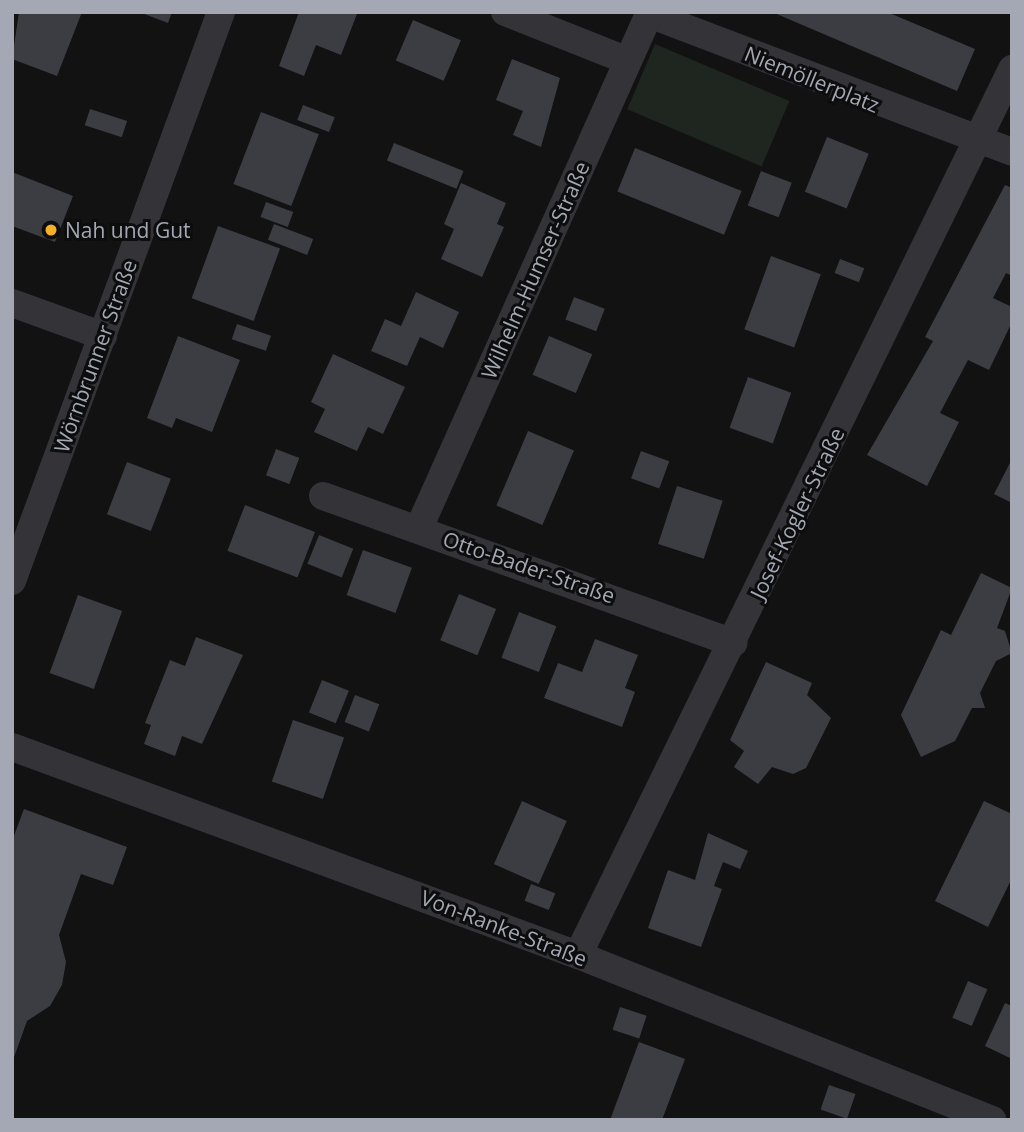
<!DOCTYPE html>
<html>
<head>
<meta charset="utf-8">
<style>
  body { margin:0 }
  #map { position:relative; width:1024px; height:1132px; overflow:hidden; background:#121213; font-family:"Open Sans",sans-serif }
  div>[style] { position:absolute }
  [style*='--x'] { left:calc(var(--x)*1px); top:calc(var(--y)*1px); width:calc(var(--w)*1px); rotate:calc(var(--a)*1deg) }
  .green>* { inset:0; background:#1e261f; transform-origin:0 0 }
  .building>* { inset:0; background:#3c3d43; transform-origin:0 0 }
  .street>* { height:28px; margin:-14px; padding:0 14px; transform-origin:14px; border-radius:14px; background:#333338 }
  .dots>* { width:19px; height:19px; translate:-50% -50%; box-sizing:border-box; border:4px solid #0d0d0e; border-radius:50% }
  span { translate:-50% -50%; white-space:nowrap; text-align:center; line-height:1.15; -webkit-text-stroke:6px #0d0d0e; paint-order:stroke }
  .street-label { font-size:21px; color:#a3a8b4 }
  .poi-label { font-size:21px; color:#a3a8b4 }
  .left { translate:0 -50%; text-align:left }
  .frame { position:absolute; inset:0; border:14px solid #a3a8b4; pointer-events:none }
</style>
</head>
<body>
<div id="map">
  <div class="green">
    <div style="left:655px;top:44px;width:146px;height:71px;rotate:23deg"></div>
  </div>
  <div class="building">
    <div style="clip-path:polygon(19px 12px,82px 12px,57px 76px,12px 59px)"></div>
    <div style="clip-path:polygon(139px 12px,172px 12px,168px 23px)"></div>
    <div style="clip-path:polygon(299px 12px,357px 14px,341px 55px,316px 45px,304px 76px,279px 66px)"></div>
    <div style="clip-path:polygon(772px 12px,887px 12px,975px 49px,957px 91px)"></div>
    <div style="left:413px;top:20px;width:52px;height:44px;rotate:23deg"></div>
    <div style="clip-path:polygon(512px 59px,560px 78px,541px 147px,513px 135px,523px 111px,496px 100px)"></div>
    <div style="left:303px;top:105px;width:34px;height:16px;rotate:21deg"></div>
    <div style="left:90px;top:109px;width:39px;height:17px;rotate:18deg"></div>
    <div style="left:261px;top:112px;width:62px;height:77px;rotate:21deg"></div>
    <div style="left:827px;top:137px;width:45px;height:59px;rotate:22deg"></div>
    <div style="left:394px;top:143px;width:75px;height:19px;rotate:22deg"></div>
    <div style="left:635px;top:148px;width:115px;height:47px;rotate:22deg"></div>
    <div style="left:761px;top:171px;width:33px;height:37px;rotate:21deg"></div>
    <div style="clip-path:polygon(12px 172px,73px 196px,55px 242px,12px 226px)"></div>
    <div style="clip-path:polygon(461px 183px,506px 203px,497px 224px,504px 227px,482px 277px,441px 259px,454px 229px,444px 224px)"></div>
    <div style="clip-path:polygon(1005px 185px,1012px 188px,1012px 276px,1006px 273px,993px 298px,1012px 307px,1012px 322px,989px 370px,968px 360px,940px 413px,959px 422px,927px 486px,867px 455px,933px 341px,925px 337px)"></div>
    <div style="left:266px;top:202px;width:29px;height:16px;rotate:20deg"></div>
    <div style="left:274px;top:224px;width:42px;height:17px;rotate:21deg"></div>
    <div style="left:218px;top:226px;width:66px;height:77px;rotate:20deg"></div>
    <div style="left:771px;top:256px;width:53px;height:78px;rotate:20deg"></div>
    <div style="left:840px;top:259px;width:26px;height:15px;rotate:21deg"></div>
    <div style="clip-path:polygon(416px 292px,459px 312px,443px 348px,420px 337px,407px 366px,371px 351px,385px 319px,401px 326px)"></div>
    <div style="left:574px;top:297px;width:33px;height:24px;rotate:21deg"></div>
    <div style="left:237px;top:324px;width:36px;height:16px;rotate:19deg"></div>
    <div style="clip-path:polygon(178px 336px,240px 360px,212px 432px,176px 418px,172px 428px,147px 418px)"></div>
    <div style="left:549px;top:336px;width:47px;height:42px;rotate:23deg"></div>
    <div style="clip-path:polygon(333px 354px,405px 387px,383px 434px,368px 427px,357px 451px,314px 432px,325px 409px,311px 402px)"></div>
    <div style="left:748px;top:377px;width:46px;height:54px;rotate:20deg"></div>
    <div style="left:528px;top:431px;width:50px;height:81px;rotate:23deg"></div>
    <div style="left:276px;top:449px;width:25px;height:28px;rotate:21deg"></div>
    <div style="left:641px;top:451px;width:30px;height:29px;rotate:20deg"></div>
    <div style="clip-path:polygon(1012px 459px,1012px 503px,994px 494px)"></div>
    <div style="left:127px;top:462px;width:47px;height:56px;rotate:21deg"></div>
    <div style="left:677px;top:486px;width:48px;height:61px;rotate:18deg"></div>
    <div style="left:245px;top:505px;width:75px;height:49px;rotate:21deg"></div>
    <div style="left:319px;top:535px;width:37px;height:31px;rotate:22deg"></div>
    <div style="left:363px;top:550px;width:52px;height:48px;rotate:20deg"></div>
    <div style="clip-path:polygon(981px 573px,1012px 588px,997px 628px,1005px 631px,1012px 653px,996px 661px,980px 693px,985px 708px,972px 708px,955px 741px,921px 757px,901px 715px,941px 630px,951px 635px)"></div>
    <div style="left:459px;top:594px;width:40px;height:50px;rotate:22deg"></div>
    <div style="left:78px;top:595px;width:47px;height:83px;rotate:20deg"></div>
    <div style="left:519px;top:612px;width:40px;height:49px;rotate:21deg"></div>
    <div style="clip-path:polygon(196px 637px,243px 655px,202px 744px,182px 736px,175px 756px,144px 744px,151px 725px,145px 723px,170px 660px,185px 666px)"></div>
    <div style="clip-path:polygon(595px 639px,638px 655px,625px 688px,635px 692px,622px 727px,544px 698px,558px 663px,582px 672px)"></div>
    <div style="clip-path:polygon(766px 662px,812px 683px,807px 695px,831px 718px,806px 768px,793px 774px,772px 767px,758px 784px,734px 767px,744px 751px,730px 740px)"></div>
    <div style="left:322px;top:680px;width:29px;height:35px;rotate:22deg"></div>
    <div style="left:355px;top:695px;width:26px;height:29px;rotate:21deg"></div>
    <div style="left:293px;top:720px;width:54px;height:65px;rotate:19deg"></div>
    <div style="left:522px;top:801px;width:49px;height:69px;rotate:24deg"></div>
    <div style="clip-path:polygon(984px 801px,1012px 814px,1012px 878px,988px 927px,935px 901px)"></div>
    <div style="clip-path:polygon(24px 809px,127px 847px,113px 885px,81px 874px,59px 935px,66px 962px,62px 985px,50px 1006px,27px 1021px,13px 1060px,12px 841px)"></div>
    <div style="clip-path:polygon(708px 833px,748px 851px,740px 869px,723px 862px,714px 886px,722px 889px,701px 947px,648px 928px,668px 870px,695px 880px)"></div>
    <div style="left:531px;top:884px;width:26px;height:18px;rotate:21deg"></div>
    <div style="left:968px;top:981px;width:21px;height:40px;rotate:23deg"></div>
    <div style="clip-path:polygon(1005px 1003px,1012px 1006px,1012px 1059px,985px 1046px)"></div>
    <div style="left:620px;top:1007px;width:28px;height:24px;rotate:18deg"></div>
    <div style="clip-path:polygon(639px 1042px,685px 1059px,662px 1120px,610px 1120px)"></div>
    <div style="left:829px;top:1085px;width:28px;height:26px;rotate:19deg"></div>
  </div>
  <div class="street">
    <div style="--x:505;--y:12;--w:132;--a:21.7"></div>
    <div style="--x:649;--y:14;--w:388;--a:20.8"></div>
    <div style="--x:12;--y:303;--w:97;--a:19.9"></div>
    <div style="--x:323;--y:496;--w:436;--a:19.7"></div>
    <div style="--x:419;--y:528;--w:565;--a:-65.88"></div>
    <div style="--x:12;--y:581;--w:606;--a:-69.83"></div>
    <div style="--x:12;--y:747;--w:603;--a:20.18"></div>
    <div style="--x:578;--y:955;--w:446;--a:21.7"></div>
    <div style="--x:578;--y:955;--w:987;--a:-63.9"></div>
  </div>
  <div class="dots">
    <div style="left:51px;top:230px;background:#f5af28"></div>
  </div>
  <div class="street-label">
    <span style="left:812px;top:79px;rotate:22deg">Niemöllerplatz</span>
    <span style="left:535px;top:270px;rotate:-66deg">Wilhelm-Humser-Straße</span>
    <span style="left:95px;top:356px;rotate:-70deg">Wörnbrunner Straße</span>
    <span style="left:797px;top:513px;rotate:-64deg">Josef-Kogler-Straße</span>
    <span style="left:529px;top:567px;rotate:19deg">Otto-Bader-Straße</span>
    <span style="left:504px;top:928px;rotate:21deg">Von-Ranke-Straße</span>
  </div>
  <div class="poi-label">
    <span class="left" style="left:65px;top:230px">Nah und Gut</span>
  </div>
  <div class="frame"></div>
</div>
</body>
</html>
